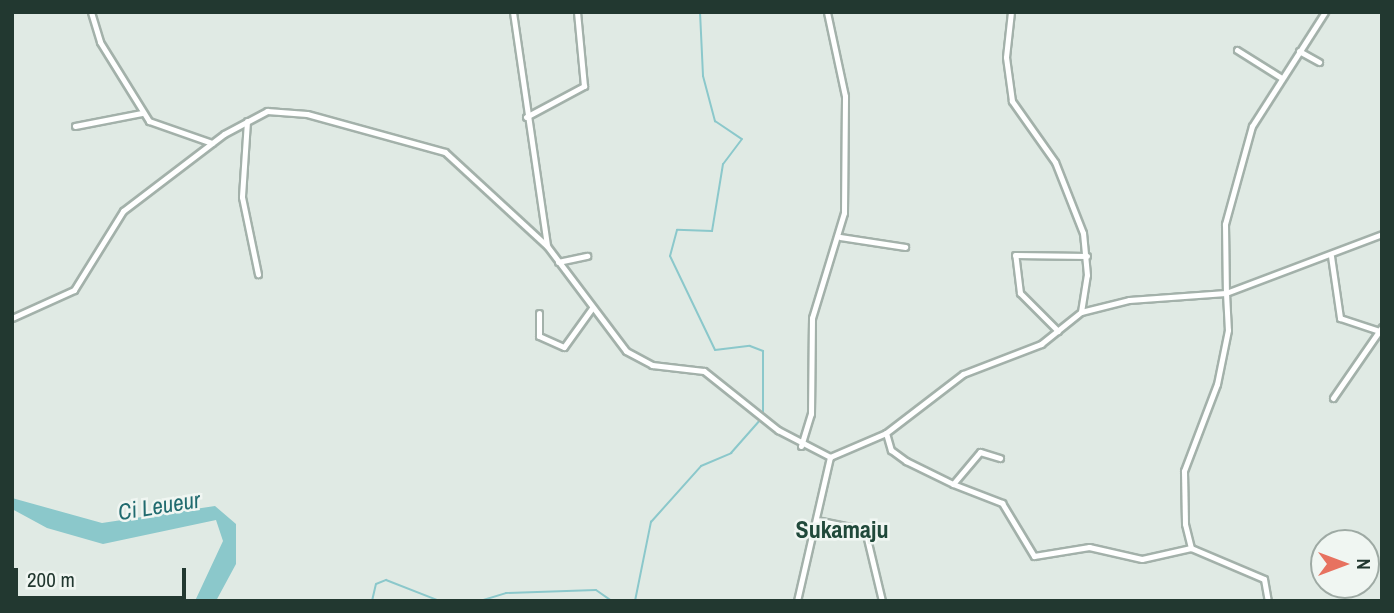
<!DOCTYPE html>
<html>
<head>
<meta charset="utf-8">
<style>
  body { margin:0 }
  #map { position:relative; width:1394px; height:613px; overflow:hidden; background:#e0eae4; font-family:"Archivo Narrow",sans-serif }
  div>[style] { position:absolute }
  [style*='--x'] { left:calc(var(--x)*1px); top:calc(var(--y)*1px); width:calc(var(--w)*1px); rotate:calc(var(--a)*1deg) }
  .water>* { inset:0; background:#8bc8cb }
  .stream>* { height:2px; margin:-1px; padding:0 1px; transform-origin:1px; border-radius:1px; background:#8bc8cb }
  .roads { filter:drop-shadow(2px 0 #a3b1aa) drop-shadow(-2px 0 #a3b1aa) drop-shadow(0 2px #a3b1aa) drop-shadow(0 -2px #a3b1aa) }
  .street>* { height:5px; margin:-2.5px; padding:0 2.5px; transform-origin:2.5px; border-radius:2.5px; background:#fff }
  span { translate:-50% -50%; white-space:nowrap; text-align:center; line-height:1.15; -webkit-text-stroke:5px #f0f6f2; paint-order:stroke }
  .water-label { font-size:23px; color:#216b6f; font-style:italic }
  .quarter-label { font-size:24px; color:#20493a; font-weight:700 }
  .frame { position:absolute; inset:0; border:14px solid #223830; pointer-events:none }
  .north { position:absolute; left:1310px; top:529px; width:70px; height:70px; box-sizing:border-box; background:#f0f6f2; border:2px solid #9eaaa4; border-radius:50%; rotate:90deg; font-size:19px; font-weight:700; line-height:28px; text-align:center; color:#223830 }
  .north::after { content:''; display:block; margin:auto; width:24px; height:32px; background:#e77260; clip-path:polygon(50% 0,100% 100%,50% 72%,0 100%) }
  .scale { position:absolute; left:14px; top:568px; width:172px; height:32px; box-sizing:border-box; border:4px solid #223830; border-top:0; padding-left:9px; font-size:21px; line-height:24px; white-space:nowrap; color:#223830; -webkit-text-stroke:5px #f0f6f2; paint-order:stroke }
</style>
</head>
<body>
<div id="map">
  <div class="water">
    <div style="clip-path:polygon(12px 498px,102px 523px,215px 506px,236px 524px,236px 564px,216px 601px,195px 601px,223px 541px,216px 520px,103px 544px,47px 528px,12px 509px)"></div>
  </div>
  <div class="stream">
    <div style="--x:700;--y:12;--w:64;--a:87.3"></div>
    <div style="--x:703;--y:76;--w:47;--a:75.1"></div>
    <div style="--x:715;--y:121;--w:32;--a:34"></div>
    <div style="--x:742;--y:139;--w:31;--a:127"></div>
    <div style="--x:723;--y:164;--w:68;--a:99.3"></div>
    <div style="--x:712;--y:231;--w:35;--a:-178"></div>
    <div style="--x:677;--y:230;--w:27;--a:105"></div>
    <div style="--x:670;--y:256;--w:104;--a:64.4"></div>
    <div style="--x:715;--y:350;--w:35;--a:-7"></div>
    <div style="--x:750;--y:346;--w:14;--a:21"></div>
    <div style="--x:763;--y:351;--w:63;--a:90"></div>
    <div style="--x:372;--y:601;--w:17;--a:-77"></div>
    <div style="--x:376;--y:584;--w:11;--a:-22"></div>
    <div style="--x:386;--y:580;--w:58;--a:21.3"></div>
    <div style="--x:480;--y:601;--w:27;--a:-17"></div>
    <div style="--x:506;--y:593;--w:90;--a:-1.9"></div>
    <div style="--x:596;--y:590;--w:19;--a:35"></div>
    <div style="--x:635;--y:601;--w:81;--a:-78.6"></div>
    <div style="--x:651;--y:522;--w:75;--a:-48.2"></div>
    <div style="--x:701;--y:466;--w:33;--a:-23"></div>
    <div style="--x:731;--y:453;--w:45;--a:-48.6"></div>
  </div>
  <div class="roads">
    <div class="street">
      <div style="--x:91;--y:12;--w:31;--a:73"></div>
      <div style="--x:100;--y:42;--w:93;--a:58.2"></div>
      <div style="--x:149;--y:121;--w:67;--a:19.2"></div>
      <div style="--x:513;--y:12;--w:236;--a:81.7"></div>
      <div style="--x:1325;--y:12;--w:135;--a:122.6"></div>
      <div style="--x:1252;--y:126;--w:102;--a:105.4"></div>
      <div style="--x:1225;--y:224;--w:69;--a:89.2"></div>
      <div style="--x:1226;--y:293;--w:167;--a:-20.7"></div>
      <div style="--x:1237;--y:50;--w:51;--a:32.1"></div>
      <div style="--x:1299;--y:51;--w:23;--a:29"></div>
      <div style="--x:526;--y:117;--w:66;--a:-28.1"></div>
      <div style="--x:584;--y:86;--w:74;--a:-95.4"></div>
      <div style="--x:247;--y:121;--w:76;--a:93.8"></div>
      <div style="--x:242;--y:197;--w:79;--a:78.3"></div>
      <div style="--x:75;--y:126;--w:68;--a:-11"></div>
      <div style="--x:840;--y:237;--w:66;--a:8.7"></div>
      <div style="--x:1331;--y:256;--w:63;--a:81.7"></div>
      <div style="--x:1340;--y:318;--w:41;--a:18.4"></div>
      <div style="--x:558;--y:262;--w:30;--a:-12"></div>
      <div style="--x:1081;--y:312;--w:49;--a:-14"></div>
      <div style="--x:1129;--y:300;--w:97;--a:-4.1"></div>
      <div style="--x:1226;--y:293;--w:37;--a:87"></div>
      <div style="--x:1228;--y:330;--w:55;--a:101.5"></div>
      <div style="--x:1217;--y:384;--w:93;--a:110.8"></div>
      <div style="--x:1184;--y:471;--w:53;--a:88.9"></div>
      <div style="--x:1185;--y:524;--w:25;--a:76"></div>
      <div style="--x:1191;--y:548;--w:79;--a:23"></div>
      <div style="--x:1264;--y:579;--w:22;--a:80"></div>
      <div style="--x:539;--y:313;--w:23;--a:90"></div>
      <div style="--x:539;--y:336;--w:27;--a:24"></div>
      <div style="--x:564;--y:347;--w:48;--a:-54.3"></div>
      <div style="--x:12;--y:318;--w:68;--a:-24.3"></div>
      <div style="--x:74;--y:290;--w:93;--a:-58.2"></div>
      <div style="--x:123;--y:211;--w:127;--a:-37.3"></div>
      <div style="--x:224;--y:134;--w:49;--a:-28.1"></div>
      <div style="--x:267;--y:111;--w:40;--a:4.3"></div>
      <div style="--x:307;--y:114;--w:143;--a:15.4"></div>
      <div style="--x:445;--y:152;--w:139;--a:42.7"></div>
      <div style="--x:547;--y:246;--w:131;--a:53"></div>
      <div style="--x:626;--y:351;--w:30;--a:28"></div>
      <div style="--x:652;--y:365;--w:52;--a:6.6"></div>
      <div style="--x:704;--y:371;--w:95;--a:38.6"></div>
      <div style="--x:778;--y:430;--w:59;--a:27.4"></div>
      <div style="--x:830;--y:457;--w:61;--a:-23.2"></div>
      <div style="--x:886;--y:433;--w:97;--a:-37.5"></div>
      <div style="--x:963;--y:374;--w:84;--a:-21"></div>
      <div style="--x:1041;--y:344;--w:51;--a:-38.7"></div>
      <div style="--x:1081;--y:312;--w:37;--a:-81"></div>
      <div style="--x:1087;--y:275;--w:42;--a:-95.4"></div>
      <div style="--x:1083;--y:233;--w:76;--a:-111.5"></div>
      <div style="--x:1055;--y:162;--w:75;--a:-125.2"></div>
      <div style="--x:1012;--y:101;--w:44;--a:-97.8"></div>
      <div style="--x:1006;--y:57;--w:45;--a:-83.7"></div>
      <div style="--x:1058;--y:331;--w:54;--a:-135"></div>
      <div style="--x:1020;--y:293;--w:38;--a:-97"></div>
      <div style="--x:1015;--y:255;--w:72;--a:0.8"></div>
      <div style="--x:1333;--y:398;--w:86;--a:-55.4"></div>
      <div style="--x:886;--y:433;--w:18;--a:74"></div>
      <div style="--x:891;--y:450;--w:19;--a:36"></div>
      <div style="--x:906;--y:461;--w:52;--a:26.1"></div>
      <div style="--x:953;--y:484;--w:42;--a:-49.8"></div>
      <div style="--x:980;--y:452;--w:21;--a:17"></div>
      <div style="--x:801;--y:446;--w:34;--a:-73"></div>
      <div style="--x:811;--y:414;--w:96;--a:-89.4"></div>
      <div style="--x:812;--y:318;--w:110;--a:-73.1"></div>
      <div style="--x:844;--y:213;--w:117;--a:-89.5"></div>
      <div style="--x:845;--y:96;--w:86;--a:-102.1"></div>
      <div style="--x:953;--y:484;--w:53;--a:21.2"></div>
      <div style="--x:1002;--y:503;--w:62;--a:58.9"></div>
      <div style="--x:1034;--y:556;--w:56;--a:-9.3"></div>
      <div style="--x:1089;--y:547;--w:54;--a:12.8"></div>
      <div style="--x:1142;--y:559;--w:50;--a:-12.7"></div>
      <div style="--x:816;--y:520;--w:50;--a:11.5"></div>
      <div style="--x:865;--y:530;--w:73;--a:76.5"></div>
      <div style="--x:797;--y:601;--w:148;--a:-77.1"></div>
    </div>
  </div>
  <div class="water-label">
    <span style="left:159px;top:506px;rotate:-9deg">Ci Leueur</span>
  </div>
  <div class="quarter-label">
    <span style="left:842px;top:530px">Sukamaju</span>
  </div>
  <div class="frame"></div>
  <div class="north">N</div>
  <div class="scale">200 m</div>
</div>
</body>
</html>
